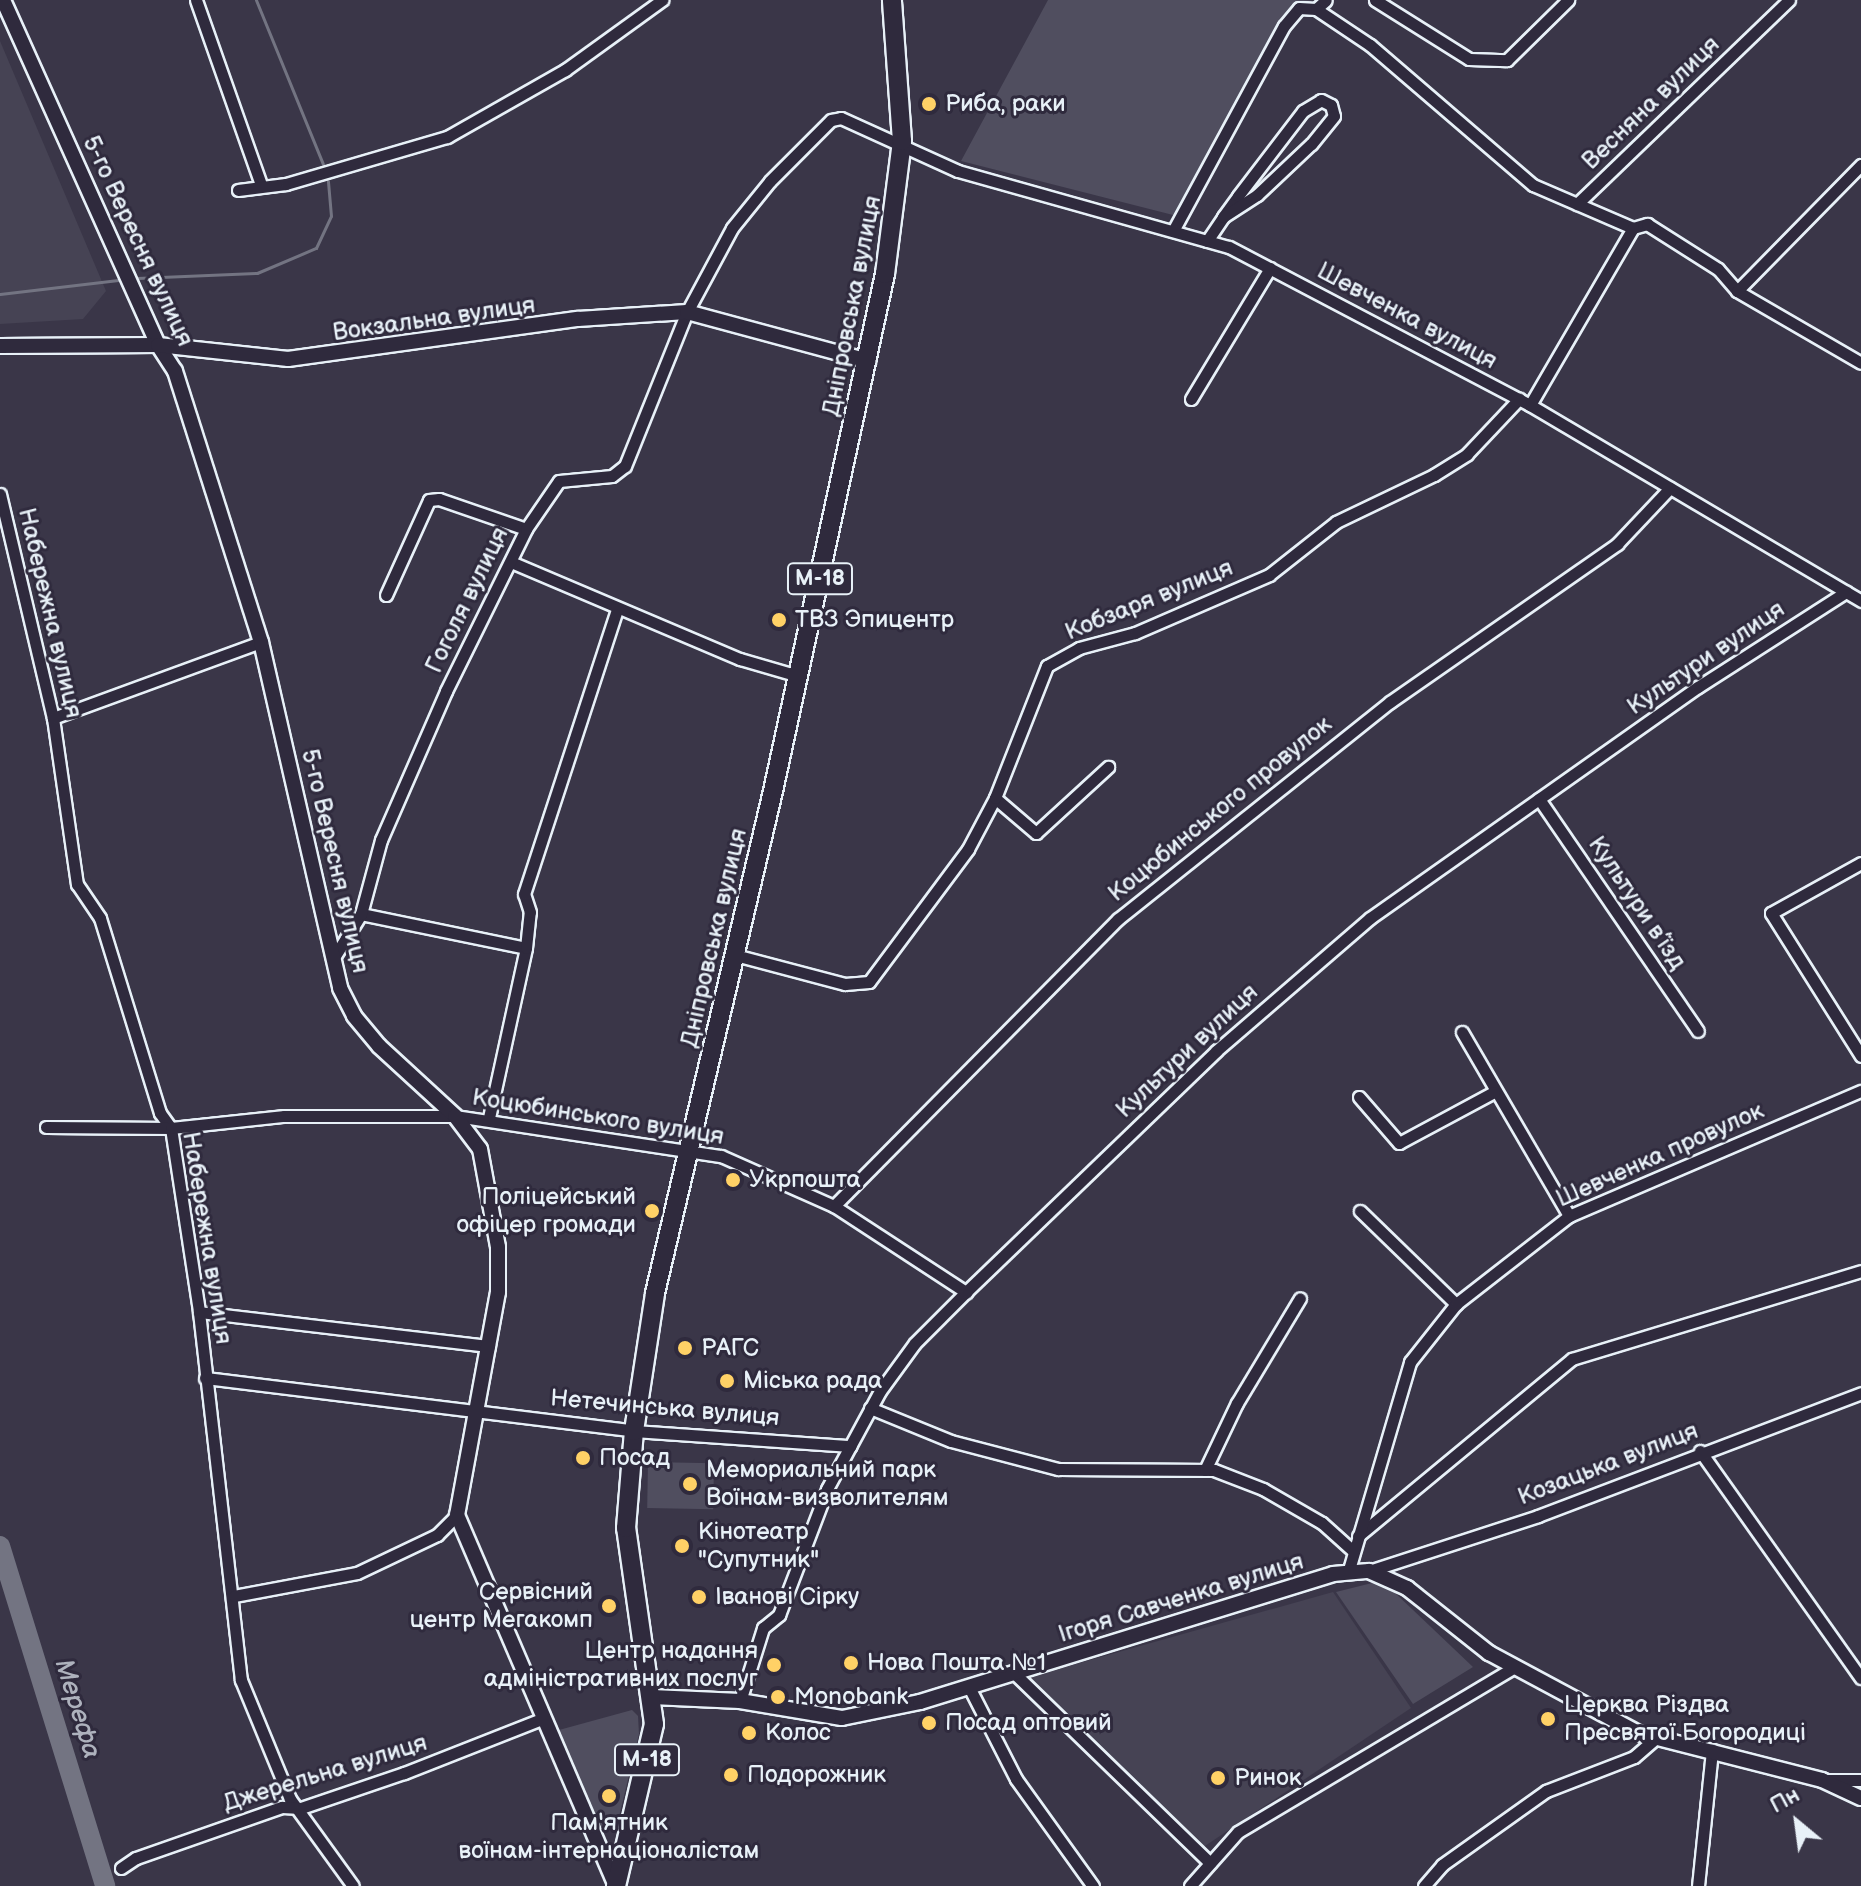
<!DOCTYPE html>
<html>
<head>
<meta charset="utf-8">
<style>
  body { margin:0 }
  #map { position:relative; width:1861px; height:1886px; overflow:hidden; background:#3a3648; font-family:"Balsamiq Sans",sans-serif }
  div>[style] { position:absolute }
  [style*='--x'] { left:calc(var(--x)*1px); top:calc(var(--y)*1px); width:calc(var(--w)*1px); rotate:calc(var(--a)*1deg) }
  .built>* { inset:0; background:#464354 }
  .green>* { inset:0; background:#504e5f; transform-origin:0 0 }
  .stream>* { height:3px; margin:-1.5px; padding:0 1.5px; transform-origin:1.5px; border-radius:1.5px; background:#737482 }
  .river>* { height:20px; margin:-10px; padding:0 10px; transform-origin:10px; border-radius:10px; background:#737482 }
  .roads { filter:drop-shadow(2px 0 #e8f1f8) drop-shadow(-2px 0 #e8f1f8) drop-shadow(0 2px #e8f1f8) drop-shadow(0 -2px #e8f1f8) }
  .minor>* { height:11px; margin:-5.5px; padding:0 5.5px; transform-origin:5.5px; border-radius:5.5px; background:#2f2a3d }
  .tertiary>* { height:14px; margin:-7px; padding:0 7px; transform-origin:7px; border-radius:7px; background:#2f2a3d }
  .trunk>* { height:18px; margin:-9px; padding:0 9px; transform-origin:9px; border-radius:9px; background:#2f2a3d }
  .dots>* { width:22px; height:22px; translate:-50% -50%; box-sizing:border-box; border:4px solid #2f2a3d; border-radius:50% }
  span { translate:-50% -50%; white-space:nowrap; text-align:center; line-height:1.15; -webkit-text-stroke:6px #2f2a3d; paint-order:stroke }
  .shield-label span { padding:2px 6px; background:#2f2a3d; border:2px solid; border-radius:6px; -webkit-text-stroke-width:0 }
  .shield-label { font-size:22px; color:#e8f1f8; font-weight:700 }
  .street-label { font-size:24px; color:#e8f1f8 }
  .poi-label { font-size:24px; color:#e8f1f8 }
  .left { translate:0 -50%; text-align:left }
  .right { translate:-100% -50%; text-align:right }
  .water-label { font-size:26px; color:#aeb2bd; font-style:italic }
  .north { position:absolute; left:1757px; top:1782px; width:80px; height:80px; -webkit-text-stroke:6px #2f2a3d; paint-order:stroke; rotate:331deg; font-size:22px; font-weight:700; line-height:32px; text-align:center; color:#e8f1f8 }
  .north::after { content:''; display:block; margin:auto; width:28px; height:36px; background:#e8f1f8; clip-path:polygon(50% 0,100% 100%,50% 72%,0 100%) }
</style>
</head>
<body>
<div id="map">
  <div class="built">
    <div style="clip-path:polygon(0 41px,106px 291px,83px 319px,0 324px)"></div>
    <div style="clip-path:polygon(1333px 1592px,1411px 1708px,1202px 1848px,1026px 1678px)"></div>
  </div>
  <div class="green">
    <div style="clip-path:polygon(1048px 0,1313px 0,1294px 2px,1177px 216px,961px 161px)"></div>
    <div style="left:648px;top:1462px;width:66px;height:46px;rotate:1deg"></div>
    <div style="clip-path:polygon(1376px 1582px,1392px 1590px,1473px 1667px,1413px 1704px,1336px 1592px)"></div>
    <div style="clip-path:polygon(632px 1710px,638px 1716px,639px 1734px,617px 1825px,607px 1830px,597px 1826px,559px 1730px)"></div>
  </div>
  <div class="stream">
    <div style="--x:256;--y:0;--w:177;--a:67.8"></div>
    <div style="--x:137;--y:278;--w:120;--a:-2.4"></div>
    <div style="--x:257;--y:273;--w:64;--a:-23"></div>
    <div style="--x:316;--y:248;--w:35;--a:-65"></div>
    <div style="--x:331;--y:216;--w:35;--a:-95"></div>
    <div style="--x:0;--y:294;--w:119;--a:-6.8"></div>
  </div>
  <div class="river">
    <div style="--x:0;--y:1546;--w:356;--a:72.8"></div>
  </div>
  <div class="roads">
    <div class="minor">
      <div style="--x:196;--y:0;--w:196;--a:70.6"></div>
      <div style="--x:1375;--y:0;--w:111;--a:32.1"></div>
      <div style="--x:1469;--y:59;--w:38;--a:2"></div>
      <div style="--x:1507;--y:60;--w:86;--a:-44.5"></div>
      <div style="--x:1316;--y:9;--w:13;--a:-42"></div>
      <div style="--x:238;--y:190;--w:48;--a:-7.1"></div>
      <div style="--x:286;--y:184;--w:168;--a:-16.3"></div>
      <div style="--x:447;--y:137;--w:136;--a:-29.6"></div>
      <div style="--x:565;--y:70;--w:120;--a:-35.8"></div>
      <div style="--x:1577;--y:204;--w:294;--a:-43.9"></div>
      <div style="--x:1173;--y:231;--w:233;--a:-61.6"></div>
      <div style="--x:1284;--y:26;--w:23;--a:-50"></div>
      <div style="--x:1299;--y:8;--w:17;--a:3"></div>
      <div style="--x:1316;--y:9;--w:65;--a:33.7"></div>
      <div style="--x:1370;--y:45;--w:215;--a:40.7"></div>
      <div style="--x:1533;--y:185;--w:109;--a:23.3"></div>
      <div style="--x:1633;--y:228;--w:15;--a:-16"></div>
      <div style="--x:1647;--y:224;--w:84;--a:32.4"></div>
      <div style="--x:1718;--y:269;--w:29;--a:49"></div>
      <div style="--x:1737;--y:291;--w:143;--a:30.1"></div>
      <div style="--x:1207;--y:241;--w:29;--a:-56"></div>
      <div style="--x:1223;--y:217;--w:26;--a:-54"></div>
      <div style="--x:1238;--y:196;--w:107;--a:-52.6"></div>
      <div style="--x:1303;--y:111;--w:21;--a:-31"></div>
      <div style="--x:1321;--y:100;--w:11;--a:27"></div>
      <div style="--x:1331;--y:105;--w:11;--a:75"></div>
      <div style="--x:1334;--y:116;--w:36;--a:129"></div>
      <div style="--x:1311;--y:144;--w:74;--a:136.6"></div>
      <div style="--x:1257;--y:195;--w:40;--a:147.1"></div>
      <div style="--x:1737;--y:291;--w:177;--a:-45.5"></div>
      <div style="--x:1191;--y:399;--w:153;--a:-58.9"></div>
      <div style="--x:1530;--y:405;--w:205;--a:-59.8"></div>
      <div style="--x:0;--y:494;--w:230;--a:76.7"></div>
      <div style="--x:53;--y:718;--w:168;--a:81.8"></div>
      <div style="--x:77;--y:884;--w:41;--a:55.9"></div>
      <div style="--x:100;--y:918;--w:204;--a:72.9"></div>
      <div style="--x:160;--y:1113;--w:19;--a:54"></div>
      <div style="--x:171;--y:1128;--w:186;--a:81.3"></div>
      <div style="--x:199;--y:1312;--w:370;--a:83.5"></div>
      <div style="--x:241;--y:1680;--w:129;--a:67.6"></div>
      <div style="--x:290;--y:1799;--w:107;--a:54.1"></div>
      <div style="--x:511;--y:562;--w:249;--a:23"></div>
      <div style="--x:740;--y:659;--w:60;--a:16.3"></div>
      <div style="--x:386;--y:595;--w:104;--a:-65.6"></div>
      <div style="--x:429;--y:500;--w:10;--a:-6"></div>
      <div style="--x:439;--y:499;--w:92;--a:19"></div>
      <div style="--x:53;--y:718;--w:221;--a:-20.1"></div>
      <div style="--x:995;--y:798;--w:54;--a:40.5"></div>
      <div style="--x:1036;--y:833;--w:98;--a:-42.5"></div>
      <div style="--x:1539;--y:799;--w:281;--a:55.6"></div>
      <div style="--x:1861;--y:863;--w:103;--a:150.9"></div>
      <div style="--x:1771;--y:913;--w:169;--a:57.8"></div>
      <div style="--x:361;--y:914;--w:168;--a:11.6"></div>
      <div style="--x:526;--y:948;--w:174;--a:102.3"></div>
      <div style="--x:526;--y:948;--w:36;--a:-84"></div>
      <div style="--x:530;--y:912;--w:19;--a:-108"></div>
      <div style="--x:524;--y:894;--w:300;--a:-71.9"></div>
      <div style="--x:735;--y:955;--w:114;--a:14.8"></div>
      <div style="--x:845;--y:984;--w:24;--a:-5"></div>
      <div style="--x:869;--y:982;--w:166;--a:-53.3"></div>
      <div style="--x:968;--y:849;--w:58;--a:-62.1"></div>
      <div style="--x:995;--y:798;--w:142;--a:-68.5"></div>
      <div style="--x:1047;--y:666;--w:37;--a:-29"></div>
      <div style="--x:1079;--y:648;--w:58;--a:-15"></div>
      <div style="--x:1135;--y:633;--w:146;--a:-23.4"></div>
      <div style="--x:1269;--y:575;--w:85;--a:-38.3"></div>
      <div style="--x:1336;--y:522;--w:109;--a:-25.6"></div>
      <div style="--x:1434;--y:475;--w:39;--a:-32"></div>
      <div style="--x:1467;--y:454;--w:76;--a:-46.6"></div>
      <div style="--x:333;--y:959;--w:53;--a:-58.1"></div>
      <div style="--x:361;--y:914;--w:77;--a:-74.9"></div>
      <div style="--x:381;--y:840;--w:163;--a:-66.4"></div>
      <div style="--x:446;--y:691;--w:181;--a:-63.7"></div>
      <div style="--x:526;--y:529;--w:58;--a:-55.5"></div>
      <div style="--x:559;--y:481;--w:53;--a:-5.4"></div>
      <div style="--x:612;--y:476;--w:16;--a:-38"></div>
      <div style="--x:625;--y:466;--w:166;--a:-68.1"></div>
      <div style="--x:687;--y:312;--w:95;--a:-61.8"></div>
      <div style="--x:732;--y:228;--w:60;--a:-51"></div>
      <div style="--x:770;--y:181;--w:86;--a:-45"></div>
      <div style="--x:831;--y:120;--w:10;--a:-11"></div>
      <div style="--x:841;--y:118;--w:128;--a:24.4"></div>
      <div style="--x:958;--y:171;--w:281;--a:15.7"></div>
      <div style="--x:1229;--y:247;--w:340;--a:27.7"></div>
      <div style="--x:1530;--y:405;--w:385;--a:30.6"></div>
      <div style="--x:1462;--y:1032;--w:213;--a:59.8"></div>
      <div style="--x:1359;--y:1097;--w:61;--a:49"></div>
      <div style="--x:1399;--y:1143;--w:108;--a:-28.2"></div>
      <div style="--x:46;--y:1127;--w:125;--a:0.5"></div>
      <div style="--x:171;--y:1128;--w:114;--a:-6.1"></div>
      <div style="--x:284;--y:1116;--w:171;--a:0"></div>
      <div style="--x:455;--y:1116;--w:269;--a:8.6"></div>
      <div style="--x:721;--y:1156;--w:124;--a:23.9"></div>
      <div style="--x:834;--y:1206;--w:158;--a:33.1"></div>
      <div style="--x:834;--y:1206;--w:404;--a:-45.3"></div>
      <div style="--x:1118;--y:919;--w:348;--a:-38.6"></div>
      <div style="--x:1390;--y:702;--w:277;--a:-34.8"></div>
      <div style="--x:1617;--y:544;--w:77;--a:-46.6"></div>
      <div style="--x:1360;--y:1211;--w:134;--a:44.1"></div>
      <div style="--x:199;--y:1312;--w:292;--a:6.7"></div>
      <div style="--x:205;--y:1378;--w:432;--a:7"></div>
      <div style="--x:634;--y:1431;--w:217;--a:4"></div>
      <div style="--x:870;--y:1408;--w:87;--a:22.2"></div>
      <div style="--x:951;--y:1441;--w:111;--a:14.7"></div>
      <div style="--x:1058;--y:1469;--w:156;--a:0.4"></div>
      <div style="--x:1214;--y:1470;--w:53;--a:21.2"></div>
      <div style="--x:1263;--y:1489;--w:68;--a:30"></div>
      <div style="--x:1322;--y:1523;--w:40;--a:42"></div>
      <div style="--x:1700;--y:1451;--w:278;--a:54.7"></div>
      <div style="--x:1205;--y:1470;--w:74;--a:-64.5"></div>
      <div style="--x:1237;--y:1403;--w:122;--a:-59"></div>
      <div style="--x:1358;--y:1536;--w:278;--a:-39.6"></div>
      <div style="--x:1572;--y:1359;--w:302;--a:-16.9"></div>
      <div style="--x:1369;--y:1571;--w:178;--a:-18"></div>
      <div style="--x:1538;--y:1516;--w:346;--a:-20.8"></div>
      <div style="--x:1348;--y:1573;--w:220;--a:-73.6"></div>
      <div style="--x:1410;--y:1362;--w:74;--a:-51.6"></div>
      <div style="--x:1456;--y:1304;--w:143;--a:-37.9"></div>
      <div style="--x:1569;--y:1216;--w:318;--a:-23.2"></div>
      <div style="--x:234;--y:1596;--w:125;--a:-10.6"></div>
      <div style="--x:357;--y:1573;--w:89;--a:-25.4"></div>
      <div style="--x:437;--y:1535;--w:28;--a:-45"></div>
      <div style="--x:1014;--y:1673;--w:273;--a:44.1"></div>
      <div style="--x:969;--y:1687;--w:103;--a:62.9"></div>
      <div style="--x:1016;--y:1779;--w:132;--a:54.3"></div>
      <div style="--x:740;--y:1701;--w:77;--a:-72.5"></div>
      <div style="--x:763;--y:1628;--w:21;--a:-39"></div>
      <div style="--x:779;--y:1615;--w:135;--a:-69.1"></div>
      <div style="--x:827;--y:1489;--w:111;--a:-61.6"></div>
      <div style="--x:880;--y:1391;--w:59;--a:-53.9"></div>
      <div style="--x:915;--y:1343;--w:72;--a:-45"></div>
      <div style="--x:966;--y:1292;--w:347;--a:-43.9"></div>
      <div style="--x:1216;--y:1051;--w:203;--a:-40.8"></div>
      <div style="--x:1370;--y:918;--w:401;--a:-35.2"></div>
      <div style="--x:1698;--y:687;--w:176;--a:-32.7"></div>
      <div style="--x:1822;--y:1780;--w:39;--a:0"></div>
      <div style="--x:121;--y:1868;--w:18;--a:-34"></div>
      <div style="--x:136;--y:1858;--w:155;--a:-19.3"></div>
      <div style="--x:282;--y:1807;--w:19;--a:3"></div>
      <div style="--x:301;--y:1808;--w:109;--a:-18.8"></div>
      <div style="--x:404;--y:1773;--w:148;--a:-21.4"></div>
      <div style="--x:1190;--y:1886;--w:72;--a:-48.4"></div>
      <div style="--x:1238;--y:1832;--w:322;--a:-30.8"></div>
      <div style="--x:1424;--y:1886;--w:28;--a:-49"></div>
      <div style="--x:1442;--y:1865;--w:128;--a:-35.4"></div>
      <div style="--x:1546;--y:1791;--w:94;--a:-21.1"></div>
      <div style="--x:1634;--y:1757;--w:29;--a:-41"></div>
      <div style="--x:1698;--y:1886;--w:137;--a:-84.1"></div>
    </div>
    <div class="tertiary">
      <div style="--x:3;--y:0;--w:378;--a:65.8"></div>
      <div style="--x:158;--y:345;--w:31;--a:57"></div>
      <div style="--x:175;--y:371;--w:284;--a:72.4"></div>
      <div style="--x:261;--y:642;--w:355;--a:77.1"></div>
      <div style="--x:340;--y:988;--w:31;--a:63"></div>
      <div style="--x:354;--y:1016;--w:39;--a:50"></div>
      <div style="--x:379;--y:1046;--w:103;--a:42.6"></div>
      <div style="--x:455;--y:1116;--w:41;--a:52.9"></div>
      <div style="--x:480;--y:1149;--w:100;--a:79.6"></div>
      <div style="--x:498;--y:1247;--w:45;--a:90"></div>
      <div style="--x:498;--y:1292;--w:227;--a:100.4"></div>
      <div style="--x:457;--y:1515;--w:404;--a:66.8"></div>
      <div style="--x:0;--y:346;--w:158;--a:-0.4"></div>
      <div style="--x:158;--y:345;--w:131;--a:6.1"></div>
      <div style="--x:288;--y:359;--w:293;--a:-7.9"></div>
      <div style="--x:578;--y:319;--w:109;--a:-3.7"></div>
      <div style="--x:687;--y:312;--w:188;--a:15.1"></div>
      <div style="--x:652;--y:1697;--w:88;--a:2.6"></div>
      <div style="--x:740;--y:1701;--w:103;--a:9.5"></div>
      <div style="--x:842;--y:1718;--w:80;--a:-11.6"></div>
      <div style="--x:920;--y:1702;--w:432;--a:-17.2"></div>
      <div style="--x:1333;--y:1574;--w:36;--a:-5"></div>
      <div style="--x:1369;--y:1571;--w:42;--a:24.1"></div>
      <div style="--x:1407;--y:1588;--w:105;--a:38.4"></div>
      <div style="--x:1489;--y:1653;--w:169;--a:28.2"></div>
      <div style="--x:1638;--y:1733;--w:190;--a:14.3"></div>
      <div style="--x:1822;--y:1780;--w:43;--a:24.8"></div>
    </div>
    <div class="trunk">
      <div style="--x:616;--y:1886;--w:166;--a:-76.8"></div>
      <div style="--x:654;--y:1724;--w:198;--a:-98.1"></div>
      <div style="--x:626;--y:1528;--w:97;--a:-85.3"></div>
      <div style="--x:634;--y:1431;--w:140;--a:-81.3"></div>
      <div style="--x:655;--y:1293;--w:516;--a:-76.77"></div>
      <div style="--x:773;--y:791;--w:529;--a:-77.78"></div>
      <div style="--x:885;--y:274;--w:134;--a:-82.7"></div>
      <div style="--x:902;--y:141;--w:141;--a:-94.1"></div>
    </div>
  </div>
  <div class="dots">
    <div style="left:929px;top:104px;background:#ffd166"></div>
    <div style="left:779px;top:620px;background:#ffd166"></div>
    <div style="left:733px;top:1180px;background:#ffd166"></div>
    <div style="left:652px;top:1211px;background:#ffd166"></div>
    <div style="left:685px;top:1348px;background:#ffd166"></div>
    <div style="left:727px;top:1381px;background:#ffd166"></div>
    <div style="left:583px;top:1458px;background:#ffd166"></div>
    <div style="left:690px;top:1484px;background:#ffd166"></div>
    <div style="left:682px;top:1546px;background:#ffd166"></div>
    <div style="left:699px;top:1597px;background:#ffd166"></div>
    <div style="left:609px;top:1606px;background:#ffd166"></div>
    <div style="left:851px;top:1663px;background:#ffd166"></div>
    <div style="left:774px;top:1665px;background:#ffd166"></div>
    <div style="left:778px;top:1697px;background:#ffd166"></div>
    <div style="left:1548px;top:1719px;background:#ffd166"></div>
    <div style="left:929px;top:1723px;background:#ffd166"></div>
    <div style="left:749px;top:1733px;background:#ffd166"></div>
    <div style="left:731px;top:1775px;background:#ffd166"></div>
    <div style="left:1218px;top:1778px;background:#ffd166"></div>
    <div style="left:609px;top:1796px;background:#ffd166"></div>
  </div>
  <div class="shield-label">
    <span style="left:820px;top:579px">М-18</span>
    <span style="left:647px;top:1760px">М-18</span>
  </div>
  <div class="street-label">
    <span style="left:1651px;top:103px;rotate:-44deg">Весняна вулиця</span>
    <span style="left:138px;top:241px;rotate:65deg">5-го Вересня вулиця</span>
    <span style="left:852px;top:306px;rotate:-79deg">Дніпровська вулиця</span>
    <span style="left:1407px;top:316px;rotate:28deg">Шевченка вулиця</span>
    <span style="left:434px;top:319px;rotate:-8deg">Вокзальна вулиця</span>
    <span style="left:467px;top:600px;rotate:-64deg">Гоголя вулиця</span>
    <span style="left:1149px;top:600px;rotate:-22deg">Кобзаря вулиця</span>
    <span style="left:50px;top:613px;rotate:77deg">Набережна вулиця</span>
    <span style="left:1706px;top:658px;rotate:-34deg">Культури вулиця</span>
    <span style="left:1220px;top:809px;rotate:-39deg">Коцюбинського провулок</span>
    <span style="left:335px;top:861px;rotate:77deg">5-го Вересня вулиця</span>
    <span style="left:1637px;top:903px;rotate:56deg">Культури в’їзд</span>
    <span style="left:714px;top:938px;rotate:-77deg">Дніпровська вулиця</span>
    <span style="left:1187px;top:1051px;rotate:-43deg">Культури вулиця</span>
    <span style="left:598px;top:1117px;rotate:9deg">Коцюбинського вулиця</span>
    <span style="left:1660px;top:1155px;rotate:-24deg">Шевченка провулок</span>
    <span style="left:207px;top:1238px;rotate:81deg">Набережна вулиця</span>
    <span style="left:665px;top:1408px;rotate:5deg">Нетечинська вулиця</span>
    <span style="left:1608px;top:1464px;rotate:-21deg">Козацька вулиця</span>
    <span style="left:1181px;top:1598px;rotate:-17deg">Ігоря Савченка вулиця</span>
    <span style="left:325px;top:1773px;rotate:-17deg">Джерельна вулиця</span>
  </div>
  <div class="poi-label">
    <span class="left" style="left:945px;top:104px">Риба, раки</span>
    <span class="left" style="left:795px;top:620px">ТВЗ Эпицентр</span>
    <span class="left" style="left:749px;top:1180px">Укрпошта</span>
    <span class="right" style="left:636px;top:1211px">Поліцейський<br>офіцер громади</span>
    <span class="left" style="left:701px;top:1348px">РАГС</span>
    <span class="left" style="left:743px;top:1381px">Міська рада</span>
    <span class="left" style="left:599px;top:1458px">Посад</span>
    <span class="left" style="left:706px;top:1484px">Мемориальний парк<br>Воїнам-визволителям</span>
    <span class="left" style="left:698px;top:1546px">Кінотеатр<br>"Супутник"</span>
    <span class="right" style="left:593px;top:1606px">Сервісний<br>центр Мегакомп</span>
    <span class="left" style="left:715px;top:1597px">Іванові Сірку</span>
    <span class="right" style="left:758px;top:1665px">Центр надання<br>адміністративних послуг</span>
    <span class="left" style="left:867px;top:1663px">Нова Пошта №1</span>
    <span class="left" style="left:794px;top:1697px">Monobank</span>
    <span class="left" style="left:1564px;top:1719px">Церква Різдва<br>Пресвятої Богородиці</span>
    <span class="left" style="left:945px;top:1723px">Посад оптовий</span>
    <span class="left" style="left:765px;top:1733px">Колос</span>
    <span class="left" style="left:747px;top:1775px">Подорожник</span>
    <span class="left" style="left:1234px;top:1778px">Ринок</span>
    <span style="left:609px;top:1837px">Пам'ятник<br>воїнам-інтернаціоналістам</span>
  </div>
  <div class="water-label">
    <span style="left:77px;top:1709px;rotate:73deg">Мерефа</span>
  </div>
  <div class="north">Пн</div>
</div>
</body>
</html>
